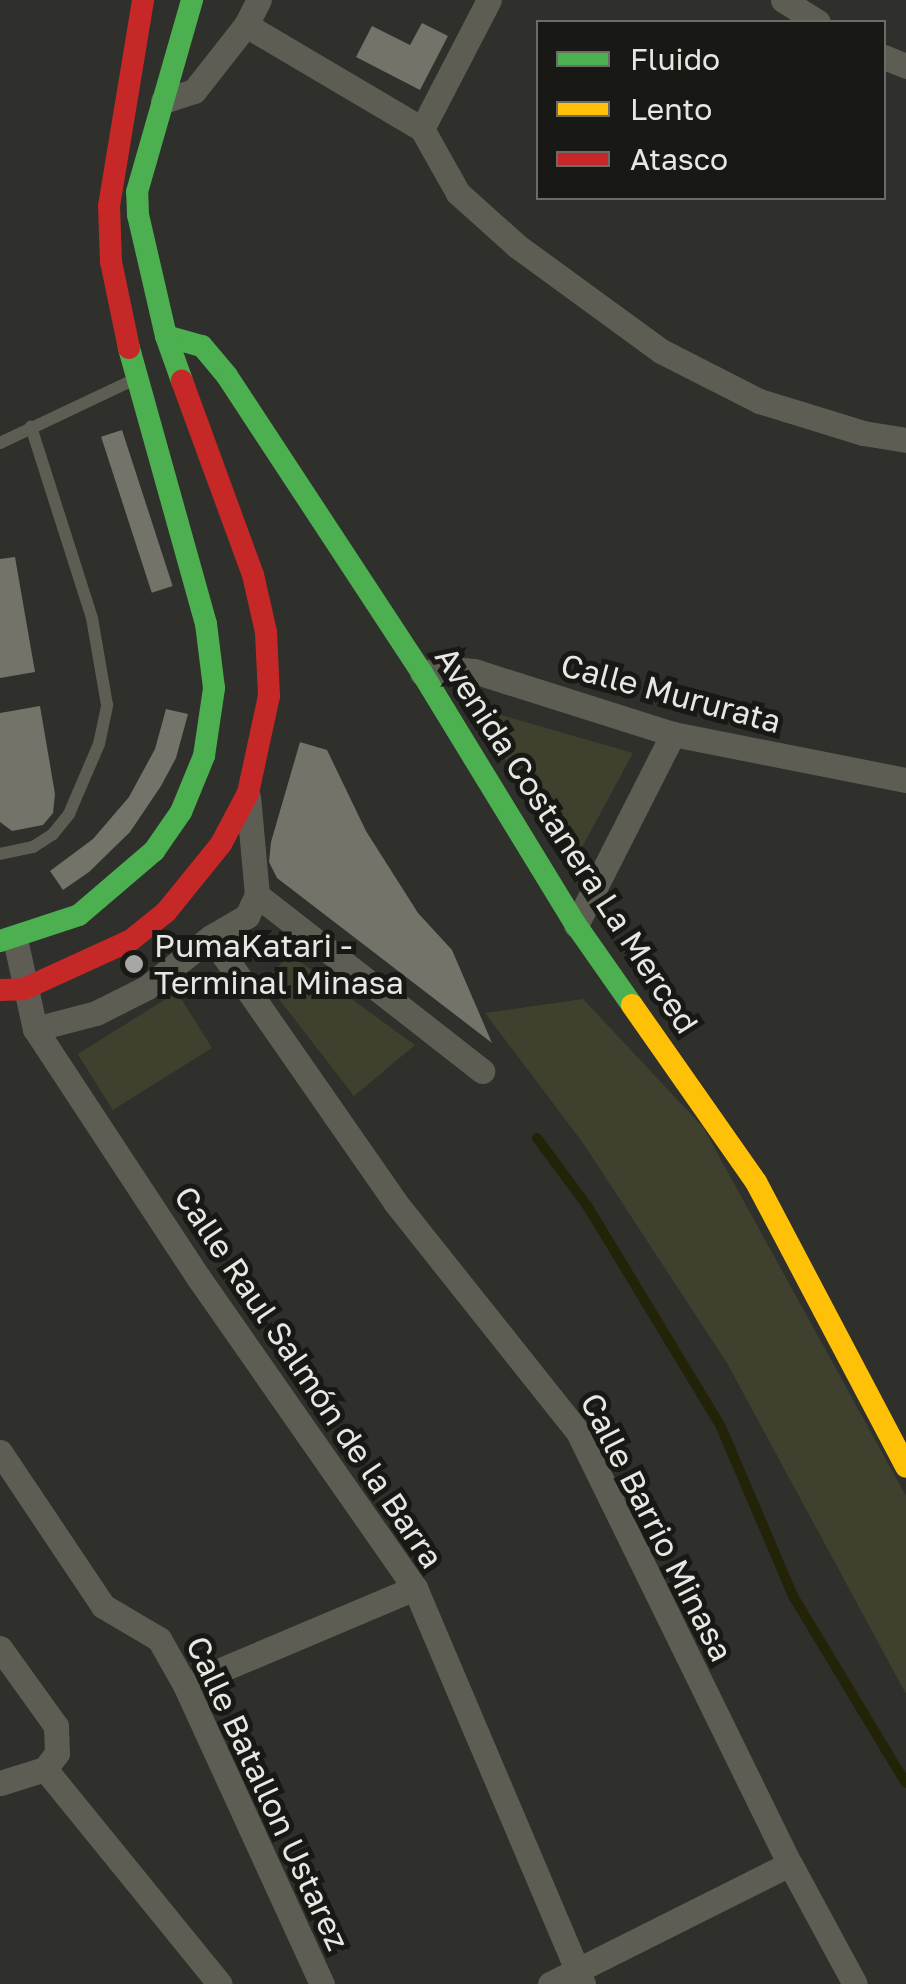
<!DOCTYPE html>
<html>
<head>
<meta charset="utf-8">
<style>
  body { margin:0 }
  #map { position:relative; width:906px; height:1984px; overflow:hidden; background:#2f2f2b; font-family:"Golos Text",sans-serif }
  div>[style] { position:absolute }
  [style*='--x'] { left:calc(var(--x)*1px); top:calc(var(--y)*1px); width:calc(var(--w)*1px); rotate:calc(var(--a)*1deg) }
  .green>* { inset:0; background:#40402e; transform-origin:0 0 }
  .stream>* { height:10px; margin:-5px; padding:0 5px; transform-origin:5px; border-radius:5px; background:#232308 }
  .building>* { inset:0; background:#73736a; transform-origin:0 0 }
  .lane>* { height:12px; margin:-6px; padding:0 6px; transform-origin:6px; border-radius:6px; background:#5d5d53 }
  .street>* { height:25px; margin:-12.5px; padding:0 12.5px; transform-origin:12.5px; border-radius:12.5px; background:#5d5d53 }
  .fast>* { height:22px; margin:-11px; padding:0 11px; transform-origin:11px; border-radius:11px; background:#4caf50 }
  .slow>* { height:22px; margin:-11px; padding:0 11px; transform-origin:11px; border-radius:11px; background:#ffc107 }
  .jam>* { height:22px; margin:-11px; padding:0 11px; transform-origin:11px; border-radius:11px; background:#c62828 }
  .dots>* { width:28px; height:28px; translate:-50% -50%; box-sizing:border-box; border:5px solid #181815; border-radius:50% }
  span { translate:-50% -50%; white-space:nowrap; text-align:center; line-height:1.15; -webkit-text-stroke:10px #181815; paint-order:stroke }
  .street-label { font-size:32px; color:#e7e7e3 }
  .poi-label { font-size:32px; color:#e7e7e3 }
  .left { translate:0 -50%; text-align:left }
  .legend { position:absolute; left:536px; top:20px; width:350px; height:180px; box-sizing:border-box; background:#181815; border:2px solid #6b6b67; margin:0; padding:12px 18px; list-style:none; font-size:30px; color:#e7e7e3 }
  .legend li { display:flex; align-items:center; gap:20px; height:50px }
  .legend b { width:50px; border:2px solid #6b6b67 }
</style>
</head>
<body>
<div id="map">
  <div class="green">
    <div style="clip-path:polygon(470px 706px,633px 753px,573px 864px)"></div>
    <div style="clip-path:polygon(295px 958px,415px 1045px,354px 1096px,265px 981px,282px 962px)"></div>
    <div style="left:177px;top:992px;width:66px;height:117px;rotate:58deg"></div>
    <div style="clip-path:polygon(583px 999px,703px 1127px,906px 1496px,906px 1694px,727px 1363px,583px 1143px,485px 1013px)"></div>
  </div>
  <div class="stream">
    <div style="--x:537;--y:1138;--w:86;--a:53.5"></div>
    <div style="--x:588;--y:1207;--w:257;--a:58.8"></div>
    <div style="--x:721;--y:1427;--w:184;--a:66.9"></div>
    <div style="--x:793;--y:1596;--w:218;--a:58.9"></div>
  </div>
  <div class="building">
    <div style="clip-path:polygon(422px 23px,448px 36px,420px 90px,356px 57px,372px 26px,410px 45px)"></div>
    <div style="left:122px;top:430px;width:164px;height:22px;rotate:72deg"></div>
    <div style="clip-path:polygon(15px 557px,35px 672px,0 678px,0 559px)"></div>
    <div style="clip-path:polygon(40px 706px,55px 794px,53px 813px,43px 825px,12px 831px,0 822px,0 713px)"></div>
    <div style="clip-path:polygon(166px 709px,188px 714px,176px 758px,161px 786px,130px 832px,89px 872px,63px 890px,50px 871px,93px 839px,129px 797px,155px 749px)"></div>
    <div style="clip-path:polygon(300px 742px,327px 750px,366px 831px,418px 913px,452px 950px,492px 1043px,277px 878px,269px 862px,271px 842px)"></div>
  </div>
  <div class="lane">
    <div style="--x:0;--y:443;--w:147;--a:-25.3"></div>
    <div style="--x:0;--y:854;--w:34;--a:-12"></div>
    <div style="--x:33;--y:847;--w:24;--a:-33"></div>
    <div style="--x:53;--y:834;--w:26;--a:-51"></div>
    <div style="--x:69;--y:814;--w:76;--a:-66.8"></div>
    <div style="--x:99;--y:744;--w:40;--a:-78"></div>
    <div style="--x:107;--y:705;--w:88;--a:-99.8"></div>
    <div style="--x:92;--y:618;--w:201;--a:-107.7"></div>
  </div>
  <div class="street">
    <div style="--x:783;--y:0;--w:41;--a:32.2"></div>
    <div style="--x:246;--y:25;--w:204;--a:30.6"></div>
    <div style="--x:422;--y:129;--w:73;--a:60.6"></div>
    <div style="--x:458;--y:193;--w:79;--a:41.9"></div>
    <div style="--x:517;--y:246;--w:178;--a:36.1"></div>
    <div style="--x:661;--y:351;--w:110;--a:27"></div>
    <div style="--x:759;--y:401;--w:109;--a:17.1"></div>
    <div style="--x:863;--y:433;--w:44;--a:9.2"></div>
    <div style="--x:884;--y:57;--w:24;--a:22"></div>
    <div style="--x:163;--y:101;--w:33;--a:-18"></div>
    <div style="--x:194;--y:91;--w:84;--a:-51.8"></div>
    <div style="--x:246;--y:25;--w:28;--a:-63"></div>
    <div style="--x:422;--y:129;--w:145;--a:-62.6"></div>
    <div style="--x:422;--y:673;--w:29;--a:-8"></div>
    <div style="--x:451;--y:669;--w:23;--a:5"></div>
    <div style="--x:474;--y:671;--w:209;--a:17.6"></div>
    <div style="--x:673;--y:734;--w:237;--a:11.2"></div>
    <div style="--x:257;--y:895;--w:286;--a:38"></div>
    <div style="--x:576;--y:925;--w:214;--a:-63.1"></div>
    <div style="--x:211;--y:937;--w:323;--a:55.2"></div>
    <div style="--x:395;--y:1202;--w:294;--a:51.5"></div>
    <div style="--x:578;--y:1432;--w:481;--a:63.9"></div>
    <div style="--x:790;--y:1864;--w:136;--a:61.6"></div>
    <div style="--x:15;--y:939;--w:92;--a:77.5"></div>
    <div style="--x:35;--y:1029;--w:297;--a:56.7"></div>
    <div style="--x:198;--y:1277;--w:379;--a:55.1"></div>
    <div style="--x:415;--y:1588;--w:430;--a:67"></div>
    <div style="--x:35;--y:1029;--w:63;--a:-14.7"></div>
    <div style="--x:96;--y:1013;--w:56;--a:-26.6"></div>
    <div style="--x:146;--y:988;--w:83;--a:-38.1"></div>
    <div style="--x:211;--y:937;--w:42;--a:-30.3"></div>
    <div style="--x:247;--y:916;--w:23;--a:-65"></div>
    <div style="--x:257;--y:895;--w:98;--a:-95.2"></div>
    <div style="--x:0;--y:1452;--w:185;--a:56.2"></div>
    <div style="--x:103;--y:1606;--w:65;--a:30.5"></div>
    <div style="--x:159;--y:1639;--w:53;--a:60.5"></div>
    <div style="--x:185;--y:1685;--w:329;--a:65.4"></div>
    <div style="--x:0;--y:1648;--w:96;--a:54.3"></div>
    <div style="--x:56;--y:1726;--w:27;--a:88"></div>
    <div style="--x:57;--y:1753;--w:20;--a:127"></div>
    <div style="--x:45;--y:1769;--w:47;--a:162.7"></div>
    <div style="--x:185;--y:1685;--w:250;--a:-22.9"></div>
    <div style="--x:45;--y:1769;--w:277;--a:50.9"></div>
    <div style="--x:550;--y:1984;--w:268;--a:-26.6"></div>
  </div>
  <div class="fast">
    <div style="--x:166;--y:336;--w:37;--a:16"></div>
    <div style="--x:202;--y:346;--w:39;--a:50"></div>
    <div style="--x:227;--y:376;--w:355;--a:56.7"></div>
    <div style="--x:422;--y:673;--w:295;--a:58.6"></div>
    <div style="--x:576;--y:925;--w:98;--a:55"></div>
    <div style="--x:182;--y:381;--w:48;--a:-109.6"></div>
    <div style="--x:166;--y:336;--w:124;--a:-103"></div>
    <div style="--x:138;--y:215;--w:23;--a:-92"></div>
    <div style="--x:137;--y:192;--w:200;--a:-74"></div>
    <div style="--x:0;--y:941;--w:83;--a:-18.2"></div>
    <div style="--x:79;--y:915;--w:99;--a:-40.5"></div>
    <div style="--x:154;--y:851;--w:47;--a:-55.3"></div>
    <div style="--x:181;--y:812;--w:61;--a:-67.7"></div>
    <div style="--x:204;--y:756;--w:69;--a:-81.6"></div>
    <div style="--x:214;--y:688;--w:64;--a:-97.1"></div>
    <div style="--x:206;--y:624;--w:287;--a:-105.6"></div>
  </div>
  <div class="slow">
    <div style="--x:632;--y:1005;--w:216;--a:55"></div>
    <div style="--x:756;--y:1182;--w:322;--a:62.2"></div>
  </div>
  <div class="jam">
    <div style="--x:129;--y:348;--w:88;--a:-101.8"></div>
    <div style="--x:111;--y:262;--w:56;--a:-92"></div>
    <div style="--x:109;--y:206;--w:209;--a:-80.6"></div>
    <div style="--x:0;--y:990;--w:24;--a:-2"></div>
    <div style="--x:24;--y:989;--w:118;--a:-24.6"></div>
    <div style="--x:131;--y:940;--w:45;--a:-38.7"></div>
    <div style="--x:166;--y:912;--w:87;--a:-51"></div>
    <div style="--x:221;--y:844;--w:58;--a:-62.1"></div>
    <div style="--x:248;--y:793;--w:99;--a:-77.8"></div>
    <div style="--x:269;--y:696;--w:64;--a:-92.7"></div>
    <div style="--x:266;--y:632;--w:58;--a:-102.8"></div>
    <div style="--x:253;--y:575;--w:207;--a:-110.1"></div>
  </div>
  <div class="dots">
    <div style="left:134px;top:964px;background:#a7a7a3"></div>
  </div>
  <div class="street-label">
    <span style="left:671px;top:693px;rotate:15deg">Calle Mururata</span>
    <span style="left:567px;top:840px;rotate:57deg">Avenida Costanera La Merced</span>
    <span style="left:309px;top:1377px;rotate:56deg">Calle Raul Salmón de la Barra</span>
    <span style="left:657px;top:1527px;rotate:63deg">Calle Barrio Minasa</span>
    <span style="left:268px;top:1793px;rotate:65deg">Calle Batallon Ustarez</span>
  </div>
  <div class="poi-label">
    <span class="left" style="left:154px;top:964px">PumaKatari -<br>Terminal Minasa</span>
  </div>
  <ul class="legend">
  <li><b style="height:12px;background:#4caf50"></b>Fluido</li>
  <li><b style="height:12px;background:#ffc107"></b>Lento</li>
  <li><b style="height:12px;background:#c62828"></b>Atasco</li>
  </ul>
</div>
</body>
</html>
